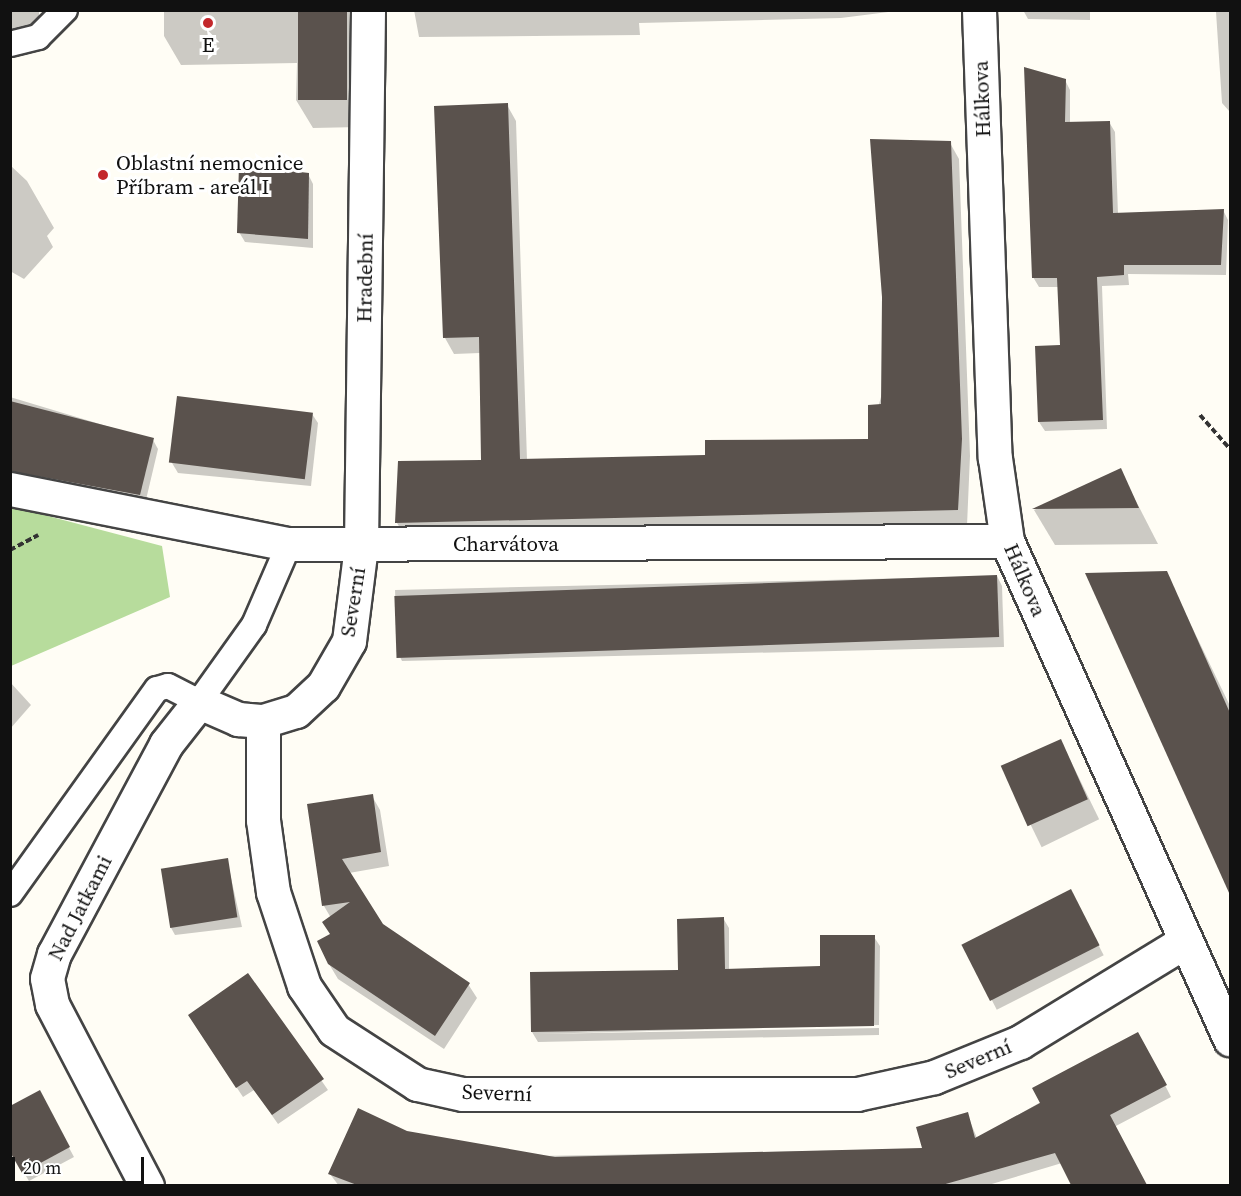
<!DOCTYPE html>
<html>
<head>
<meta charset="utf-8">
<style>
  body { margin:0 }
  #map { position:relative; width:1241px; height:1196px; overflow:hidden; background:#fffdf5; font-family:"Source Serif 4",serif }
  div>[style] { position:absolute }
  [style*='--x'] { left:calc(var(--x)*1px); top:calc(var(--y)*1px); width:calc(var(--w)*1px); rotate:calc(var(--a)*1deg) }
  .forest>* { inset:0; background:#b7dc9c }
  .shadow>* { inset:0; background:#0003; transform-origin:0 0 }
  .building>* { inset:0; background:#5a524d; transform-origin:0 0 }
  .path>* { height:4px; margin-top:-2px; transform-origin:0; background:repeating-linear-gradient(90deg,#333 0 6px,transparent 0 9px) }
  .roads { filter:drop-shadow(2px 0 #444) drop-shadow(-2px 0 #444) drop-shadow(0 2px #444) drop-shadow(0 -2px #444) }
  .lane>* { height:24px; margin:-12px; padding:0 12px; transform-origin:12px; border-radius:12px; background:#fff }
  .street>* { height:33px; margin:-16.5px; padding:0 16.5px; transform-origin:16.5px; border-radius:16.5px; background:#fff }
  .dots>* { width:16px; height:16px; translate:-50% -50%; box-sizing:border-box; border:3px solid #fff; border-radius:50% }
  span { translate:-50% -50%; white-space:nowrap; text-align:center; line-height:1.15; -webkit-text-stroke:6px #fff; paint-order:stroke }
  .poi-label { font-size:21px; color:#111 }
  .left { translate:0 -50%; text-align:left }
  .street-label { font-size:21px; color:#111 }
  .frame { position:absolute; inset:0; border:12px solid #111; pointer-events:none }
  .scale { position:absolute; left:12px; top:1157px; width:132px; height:27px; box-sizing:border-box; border:3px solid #111; border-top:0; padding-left:8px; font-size:18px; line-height:21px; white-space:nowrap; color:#111; -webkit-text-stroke:4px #fff; paint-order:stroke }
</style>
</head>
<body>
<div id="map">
  <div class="forest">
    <div style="clip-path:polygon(10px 506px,162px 546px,170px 597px,11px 666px)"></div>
  </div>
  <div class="shadow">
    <div style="clip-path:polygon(10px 10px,39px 10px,39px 34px,10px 51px)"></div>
    <div style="clip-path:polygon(164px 10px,364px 10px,360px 127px,313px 128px,296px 100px,297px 63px,181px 65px,164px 36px)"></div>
    <div style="clip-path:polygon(414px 10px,904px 10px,841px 18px,639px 23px,640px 35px,419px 37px)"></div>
    <div style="clip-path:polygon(1023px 10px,1230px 10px,1230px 112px,1222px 103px,1216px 12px,1090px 12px,1090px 20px,1028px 19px)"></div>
    <div style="clip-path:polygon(1065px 80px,1070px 90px,1070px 123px,1109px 122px,1115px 132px,1118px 214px,1223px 210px,1228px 220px,1226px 275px,1128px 274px,1129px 285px,1102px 286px,1107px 429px,1045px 431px,1039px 422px,1061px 346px,1059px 287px,1039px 287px,1033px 277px)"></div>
    <div style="clip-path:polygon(507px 105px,516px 121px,527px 460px,707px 456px,869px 441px,950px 143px,959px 159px,970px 456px,967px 526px,406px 538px,397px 523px,482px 461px,480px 353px,454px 354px,445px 338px)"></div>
    <div style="clip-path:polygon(10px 165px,27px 181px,54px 228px,47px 236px,53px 247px,24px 279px,10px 271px)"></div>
    <div style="clip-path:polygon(308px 174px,313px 184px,313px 248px,245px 242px,239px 232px)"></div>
    <div style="clip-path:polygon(10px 397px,153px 440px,158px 449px,145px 504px,10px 478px)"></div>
    <div style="clip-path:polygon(312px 414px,318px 423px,311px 486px,178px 473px,172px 463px)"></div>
    <div style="clip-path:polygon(1120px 470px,1158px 544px,1055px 545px,1034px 510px)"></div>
    <div style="clip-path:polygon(1166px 573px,1230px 706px,1227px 875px)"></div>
    <div style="clip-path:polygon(997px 576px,1002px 586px,1004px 647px,402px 661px,397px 651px,395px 590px)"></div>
    <div style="clip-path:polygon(10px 682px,31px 705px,10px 729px)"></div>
    <div style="left:1061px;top:741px;width:87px;height:64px;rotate:64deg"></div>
    <div style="clip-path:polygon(372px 796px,380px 810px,389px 866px,349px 873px,382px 925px,468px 984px,477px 998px,444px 1049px,338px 979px,329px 964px,331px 918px,324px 906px,309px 805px)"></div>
    <div style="clip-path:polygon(227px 860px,242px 927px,175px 935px,170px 926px)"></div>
    <div style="left:1076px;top:901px;width:61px;height:120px;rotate:63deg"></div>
    <div style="clip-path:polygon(723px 918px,729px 928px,729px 970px,822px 968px,874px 937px,880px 946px,879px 1025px,536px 1034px,879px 1028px,879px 1035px,538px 1042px,532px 1032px,532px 974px,679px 972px)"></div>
    <div style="clip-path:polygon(248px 975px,328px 1090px,278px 1124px,254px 1090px,243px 1097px,195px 1025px)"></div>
    <div style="clip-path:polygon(1144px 1044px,1171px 1097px,1114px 1127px,1146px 1186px,1073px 1186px,1062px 1163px,985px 1186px,339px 1186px,330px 1174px,407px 1132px,539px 1156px,924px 1149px,967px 1114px,977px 1138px)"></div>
    <div style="clip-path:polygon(39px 1092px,74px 1157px,29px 1181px,10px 1150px)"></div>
  </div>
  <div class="building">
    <div style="left:298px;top:10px;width:49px;height:90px"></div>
    <div style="clip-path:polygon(1024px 67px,1066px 79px,1065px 122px,1110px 121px,1113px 213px,1224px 209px,1221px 265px,1124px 265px,1124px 275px,1097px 277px,1103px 420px,1038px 422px,1035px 346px,1060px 345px,1057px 278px,1032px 278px)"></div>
    <div style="clip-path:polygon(508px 103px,520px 459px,705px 455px,705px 440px,868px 439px,868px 405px,881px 404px,882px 297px,870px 139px,951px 141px,962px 439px,958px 510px,395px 523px,398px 461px,481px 460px,479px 337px,443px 338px,434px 106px)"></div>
    <div style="clip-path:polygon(239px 165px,309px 173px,308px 239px,237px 233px)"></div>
    <div style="left:177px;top:396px;width:137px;height:67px;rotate:7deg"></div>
    <div style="clip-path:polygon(10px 401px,154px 438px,140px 495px,10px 471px)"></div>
    <div style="clip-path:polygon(1121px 468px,1139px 508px,1032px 509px)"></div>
    <div style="clip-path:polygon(1167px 571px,1230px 713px,1230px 895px,1085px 573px)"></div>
    <div style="left:997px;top:575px;width:62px;height:603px;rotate:88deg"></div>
    <div style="left:1061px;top:739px;width:66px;height:66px;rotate:66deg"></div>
    <div style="clip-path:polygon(373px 794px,381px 852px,342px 859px,383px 924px,470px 983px,435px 1036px,328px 964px,317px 941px,330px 934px,322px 922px,350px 902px,322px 906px,307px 804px)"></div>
    <div style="left:228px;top:858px;width:60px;height:68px;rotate:81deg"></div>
    <div style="left:1071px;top:889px;width:63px;height:123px;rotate:63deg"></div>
    <div style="clip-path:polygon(724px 917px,725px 969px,820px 966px,820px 935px,875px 935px,874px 1026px,531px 1032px,530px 972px,678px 970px,677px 919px)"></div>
    <div style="clip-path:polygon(248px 973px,324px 1079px,272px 1115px,247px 1081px,236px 1088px,188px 1015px)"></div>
    <div style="clip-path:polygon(1138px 1032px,1167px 1085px,1110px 1115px,1147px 1185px,1071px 1185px,1055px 1153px,942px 1185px,357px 1185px,328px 1174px,358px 1108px,407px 1131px,555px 1157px,922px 1148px,916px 1127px,968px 1112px,975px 1138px,1040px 1103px,1032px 1088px)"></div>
    <div style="clip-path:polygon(40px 1090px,70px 1147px,22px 1173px,10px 1152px,10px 1106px)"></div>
  </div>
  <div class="path">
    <div style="--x:1200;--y:415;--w:45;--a:48.6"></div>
    <div style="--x:10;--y:550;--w:32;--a:-28"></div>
  </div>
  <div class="roads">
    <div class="lane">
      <div style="--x:10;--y:44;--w:29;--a:-14"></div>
      <div style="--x:38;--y:37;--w:38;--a:-45"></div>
      <div style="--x:10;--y:894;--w:252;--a:-54.4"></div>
      <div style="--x:157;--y:689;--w:11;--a:-15"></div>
      <div style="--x:168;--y:686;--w:35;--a:27"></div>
      <div style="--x:199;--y:702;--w:95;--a:-54.5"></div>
      <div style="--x:254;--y:625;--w:88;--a:-66.6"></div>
    </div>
    <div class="street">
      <div style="--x:979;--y:10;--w:448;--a:88"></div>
      <div style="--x:995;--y:458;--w:84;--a:81.8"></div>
      <div style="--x:1007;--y:541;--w:546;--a:65.88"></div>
      <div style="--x:10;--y:489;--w:284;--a:11.2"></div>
      <div style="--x:289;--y:544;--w:718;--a:-0.24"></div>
      <div style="--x:263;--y:721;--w:99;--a:90"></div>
      <div style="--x:263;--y:820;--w:73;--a:82.1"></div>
      <div style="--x:273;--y:892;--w:99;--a:71.7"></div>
      <div style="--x:304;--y:986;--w:53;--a:55.7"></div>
      <div style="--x:334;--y:1030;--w:99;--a:33"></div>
      <div style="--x:417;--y:1084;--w:47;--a:12.3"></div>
      <div style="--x:463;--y:1094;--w:394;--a:0"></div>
      <div style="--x:857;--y:1094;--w:79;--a:-12.4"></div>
      <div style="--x:934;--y:1077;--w:93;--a:-22.1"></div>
      <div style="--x:1020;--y:1042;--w:192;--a:-31.4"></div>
      <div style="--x:147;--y:1186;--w:205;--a:-117.6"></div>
      <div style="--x:52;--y:1004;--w:26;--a:-101"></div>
      <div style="--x:47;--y:978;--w:25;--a:-74"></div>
      <div style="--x:54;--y:954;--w:238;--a:-61.9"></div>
      <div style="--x:166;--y:744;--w:53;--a:-51.8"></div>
      <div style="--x:199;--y:702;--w:43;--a:23.6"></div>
      <div style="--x:238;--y:719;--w:25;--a:5"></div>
      <div style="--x:263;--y:721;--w:34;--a:-17"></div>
      <div style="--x:296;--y:711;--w:37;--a:-43"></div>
      <div style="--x:323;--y:686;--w:52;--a:-60"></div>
      <div style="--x:349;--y:641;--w:96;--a:-82.8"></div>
      <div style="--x:361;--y:546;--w:536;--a:-89.25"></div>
    </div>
  </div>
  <div class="dots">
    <div style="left:208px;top:23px;background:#c3272b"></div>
    <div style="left:103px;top:175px;background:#c3272b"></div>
  </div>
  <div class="poi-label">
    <span style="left:208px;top:45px">E</span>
    <span class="left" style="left:116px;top:175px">Oblastní nemocnice<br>Příbram - areál I</span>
  </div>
  <div class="street-label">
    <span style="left:982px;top:99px;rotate:-92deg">Hálkova</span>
    <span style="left:365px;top:278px;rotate:-89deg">Hradební</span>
    <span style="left:506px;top:544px">Charvátova</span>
    <span style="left:1025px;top:580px;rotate:67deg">Hálkova</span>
    <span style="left:353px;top:602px;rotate:-81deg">Severní</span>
    <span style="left:80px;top:908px;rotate:-63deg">Nad Jatkami</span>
    <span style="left:978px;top:1059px;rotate:-23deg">Severní</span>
    <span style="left:497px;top:1093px;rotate:2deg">Severní</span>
  </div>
  <div class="frame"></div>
  <div class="scale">20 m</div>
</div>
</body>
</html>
